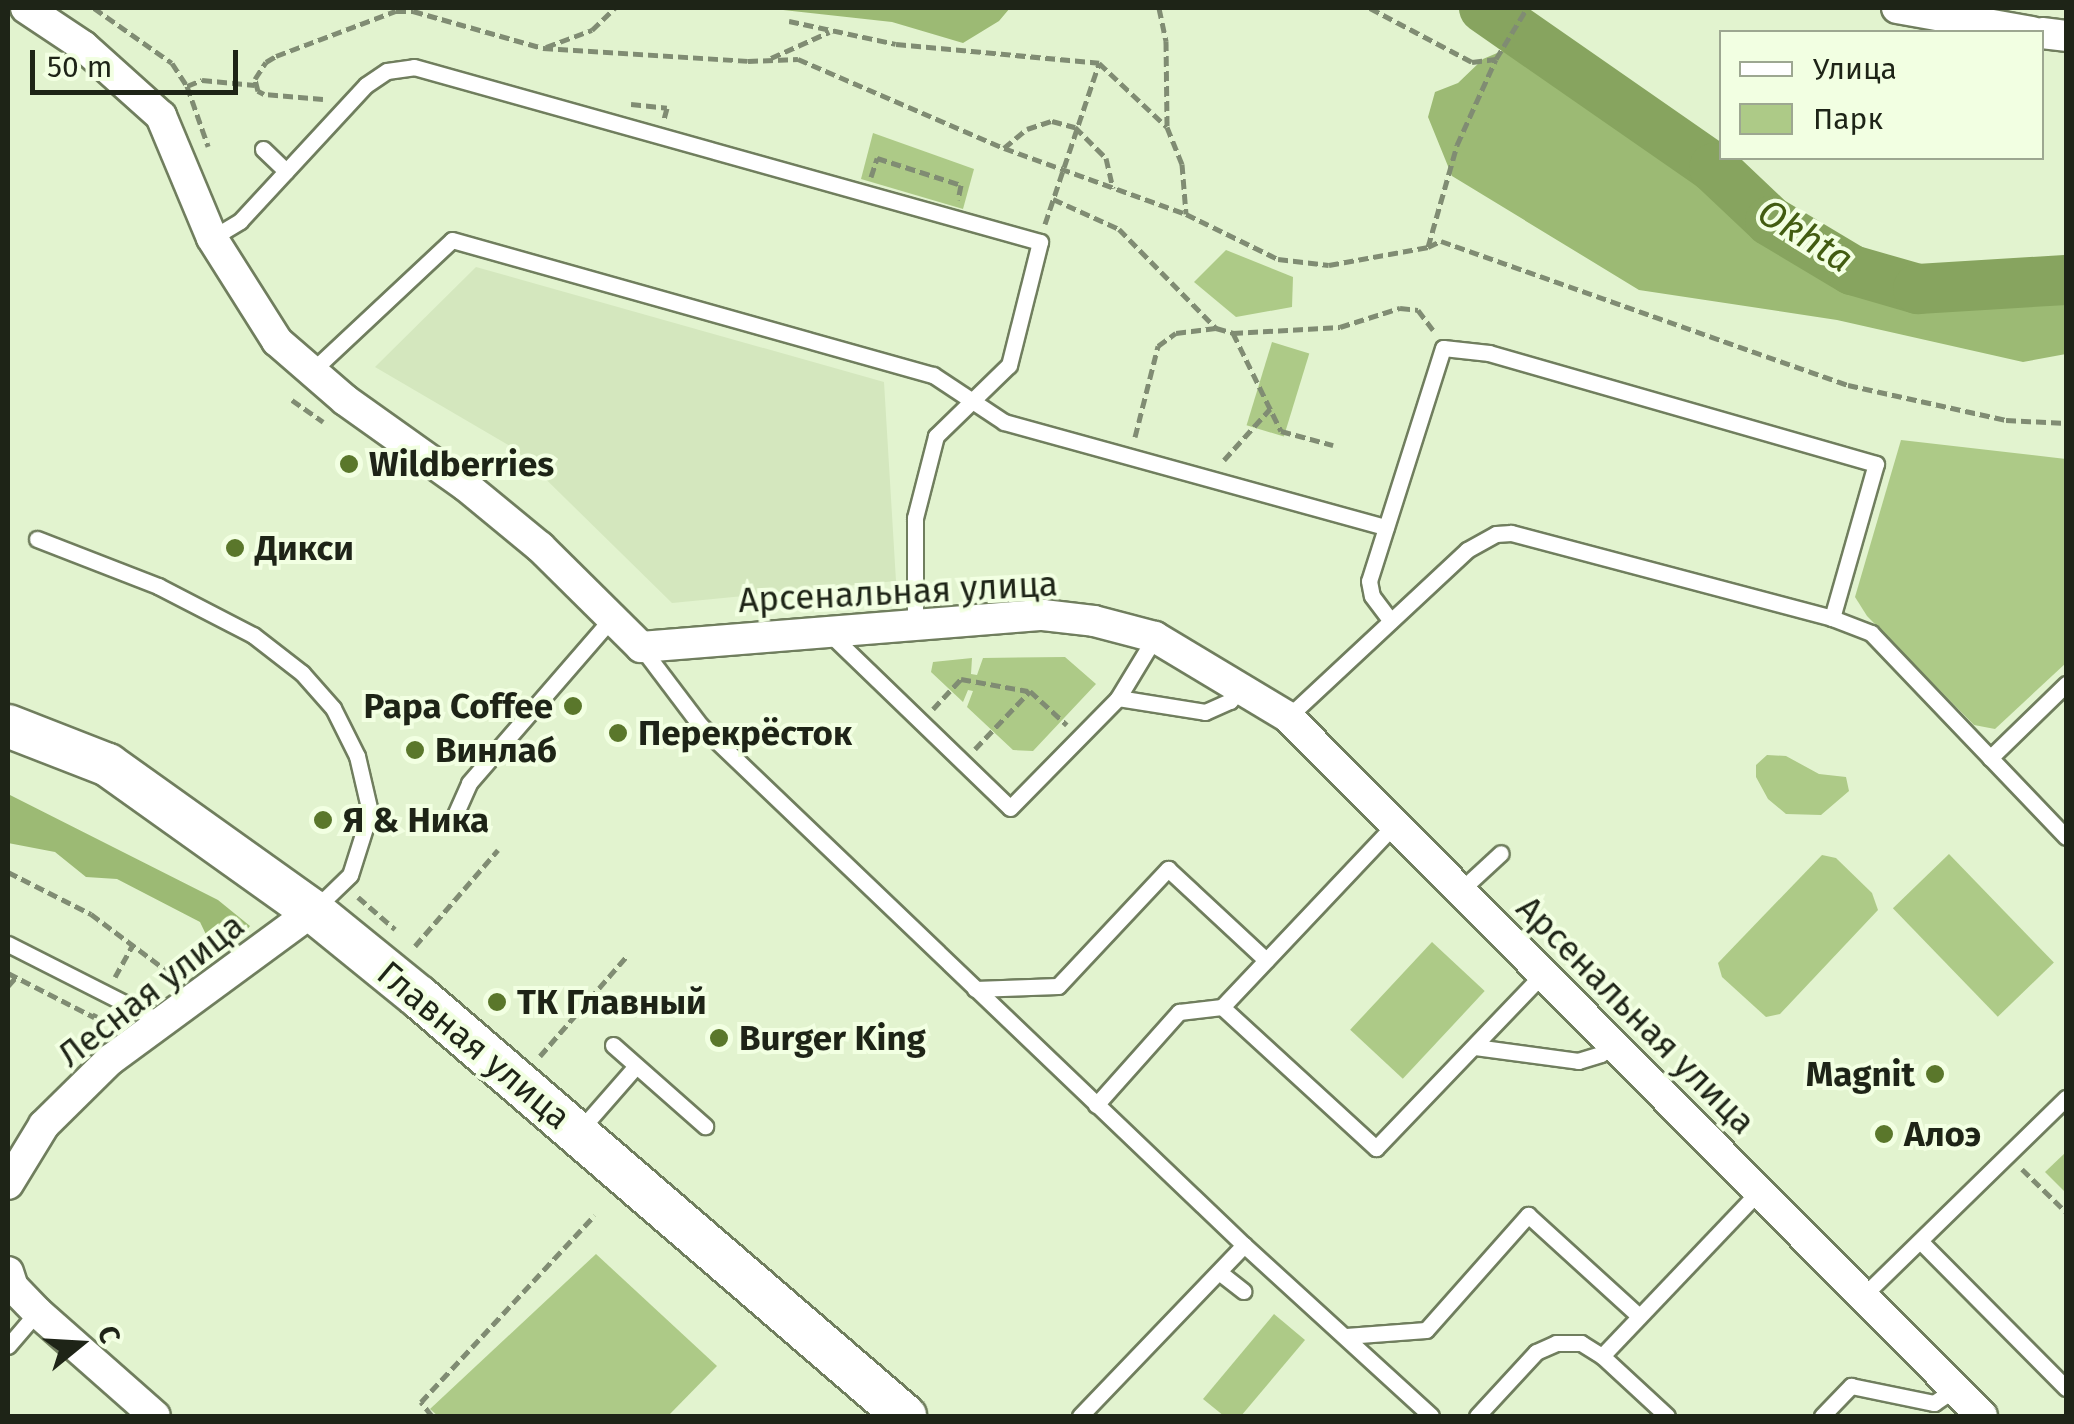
<!DOCTYPE html>
<html>
<head>
<meta charset="utf-8">
<style>
  body { margin:0 }
  #map { position:relative; width:2074px; height:1424px; overflow:hidden; background:#e2f3cf; font-family:"Fira Sans",sans-serif }
  div>[style] { position:absolute }
  [style*='--x'] { left:calc(var(--x)*1px); top:calc(var(--y)*1px); width:calc(var(--w)*1px); rotate:calc(var(--a)*1deg) }
  .built>* { inset:0; background:#d4e7be }
  .green>* { inset:0; background:#adca87; transform-origin:0 0 }
  .forest>* { inset:0; background:#9cba74 }
  .river>* { height:50px; margin:-25px; padding:0 25px; transform-origin:25px; border-radius:25px; background:#87a45f }
  .path>* { height:5px; margin-top:-2.5px; transform-origin:0; background:repeating-linear-gradient(90deg,#808c73 0 10px,transparent 0 15px) }
  .roads { filter:drop-shadow(2px 0 #707e5e) drop-shadow(-2px 0 #707e5e) drop-shadow(0 2px #707e5e) drop-shadow(0 -2px #707e5e) }
  .lane>* { height:15px; margin:-7.5px; padding:0 7.5px; transform-origin:7.5px; border-radius:7.5px; background:#fff }
  .street>* { height:30px; margin:-15px; padding:0 15px; transform-origin:15px; border-radius:15px; background:#fff }
  .secondary>* { height:42px; margin:-21px; padding:0 21px; transform-origin:21px; border-radius:21px; background:#fff }
  .dots>* { width:28px; height:28px; translate:-50% -50%; box-sizing:border-box; border:5px solid #f2ffe2; border-radius:50% }
  span { translate:-50% -50%; white-space:nowrap; text-align:center; line-height:1.15; -webkit-text-stroke:8px #f2ffe2; paint-order:stroke }
  .poi-label { font-size:35px; color:#1e2417; font-weight:700 }
  .left { translate:0 -50%; text-align:left }
  .right { translate:-100% -50%; text-align:right }
  .street-label { font-size:35px; color:#1e2417 }
  .water-label { font-size:38px; color:#425c11; font-style:italic }
  .frame { position:absolute; inset:0; border:10px solid #1e2417; pointer-events:none }
  .legend { position:absolute; left:1719px; top:30px; width:325px; height:130px; box-sizing:border-box; background:#f2ffe2; border:2px solid #9da791; margin:0; padding:12px 18px; list-style:none; font-size:30px; color:#1e2417 }
  .legend li { display:flex; align-items:center; gap:20px; height:50px }
  .legend b { width:50px; border:2px solid #9da791 }
  .north { position:absolute; left:30px; top:1294px; width:100px; height:100px; -webkit-text-stroke:8px #f2ffe2; paint-order:stroke; rotate:72deg; font-size:28px; font-weight:700; line-height:40px; text-align:center; color:#1e2417 }
  .north::after { content:''; display:block; margin:auto; width:35px; height:45px; background:#1e2417; clip-path:polygon(50% 0,100% 100%,50% 72%,0 100%) }
  .scale { position:absolute; left:30px; top:50px; width:208px; height:45px; box-sizing:border-box; border:5px solid #1e2417; border-top:0; padding-left:12px; font-size:30px; line-height:35px; white-space:nowrap; color:#1e2417; -webkit-text-stroke:8px #f2ffe2; paint-order:stroke }
</style>
</head>
<body>
<div id="map">
  <div class="built">
    <div style="clip-path:polygon(476px 267px,884px 382px,896px 581px,672px 603px,515px 449px,375px 367px)"></div>
  </div>
  <div class="green">
    <div style="clip-path:polygon(873px 133px,974px 169px,963px 209px,861px 179px)"></div>
    <div style="clip-path:polygon(1226px 250px,1293px 277px,1292px 307px,1236px 317px,1194px 282px)"></div>
    <div style="left:1272px;top:342px;width:39px;height:87px;rotate:17deg"></div>
    <div style="clip-path:polygon(1901px 440px,2066px 459px,2066px 663px,1995px 729px,1974px 725px,1867px 616px,1855px 597px)"></div>
    <div style="clip-path:polygon(1065px 657px,1096px 684px,1033px 751px,1013px 750px,967px 707px,973px 691px,968px 690px,963px 702px,931px 672px,933px 662px,972px 658px,971px 674px,977px 675px,983px 658px)"></div>
    <div style="clip-path:polygon(1767px 755px,1786px 756px,1819px 774px,1846px 777px,1849px 791px,1821px 815px,1786px 814px,1768px 799px,1756px 777px,1756px 765px)"></div>
    <div style="left:1949px;top:854px;width:151px;height:78px;rotate:46deg"></div>
    <div style="clip-path:polygon(1822px 855px,1836px 858px,1872px 893px,1878px 910px,1780px 1014px,1766px 1017px,1722px 977px,1718px 963px)"></div>
    <div style="left:1432px;top:942px;width:72px;height:120px;rotate:43deg"></div>
    <div style="clip-path:polygon(2066px 1152px,2066px 1193px,2045px 1172px)"></div>
    <div style="clip-path:polygon(596px 1254px,717px 1366px,668px 1416px,438px 1416px,430px 1409px)"></div>
    <div style="clip-path:polygon(1274px 1314px,1305px 1340px,1241px 1416px,1224px 1416px,1203px 1399px)"></div>
  </div>
  <div class="forest">
    <div style="clip-path:polygon(765px 8px,1010px 8px,999px 21px,963px 43px,892px 22px)"></div>
    <div style="clip-path:polygon(1509px 48px,1658px 143px,1821px 269px,1913px 294px,2066px 290px,2066px 354px,2023px 362px,1837px 320px,1639px 290px,1452px 176px,1428px 117px,1435px 92px,1458px 83px,1483px 59px)"></div>
    <div style="clip-path:polygon(8px 794px,218px 900px,250px 926px,232px 947px,211px 945px,200px 922px,117px 879px,86px 877px,55px 852px,8px 843px)"></div>
  </div>
  <div class="river">
    <div style="--x:1484;--y:8;--w:280;--a:34.8"></div>
    <div style="--x:1714;--y:168;--w:77;--a:43.4"></div>
    <div style="--x:1770;--y:221;--w:96;--a:30.9"></div>
    <div style="--x:1852;--y:270;--w:69;--a:16.1"></div>
    <div style="--x:1918;--y:289;--w:148;--a:-3.5"></div>
  </div>
  <div class="path">
    <div style="--x:94;--y:8;--w:95;--a:35.2"></div>
    <div style="--x:172;--y:63;--w:27;--a:57"></div>
    <div style="--x:187;--y:86;--w:64;--a:70.7"></div>
    <div style="--x:1159;--y:8;--w:34;--a:78"></div>
    <div style="--x:1166;--y:41;--w:86;--a:89.3"></div>
    <div style="--x:1370;--y:8;--w:115;--a:27.9"></div>
    <div style="--x:1472;--y:62;--w:24;--a:-7"></div>
    <div style="--x:789;--y:21;--w:109;--a:12.1"></div>
    <div style="--x:896;--y:44;--w:204;--a:5.3"></div>
    <div style="--x:1099;--y:63;--w:93;--a:43.3"></div>
    <div style="--x:1167;--y:127;--w:40;--a:68"></div>
    <div style="--x:1182;--y:164;--w:50;--a:85.4"></div>
    <div style="--x:546;--y:47;--w:49;--a:-20.3"></div>
    <div style="--x:592;--y:30;--w:32;--a:-44"></div>
    <div style="--x:771;--y:58;--w:64;--a:-24.1"></div>
    <div style="--x:187;--y:86;--w:16;--a:-22"></div>
    <div style="--x:202;--y:80;--w:53;--a:5.4"></div>
    <div style="--x:323;--y:99;--w:59;--a:-175.2"></div>
    <div style="--x:264;--y:94;--w:7;--a:-153"></div>
    <div style="--x:258;--y:91;--w:12;--a:-104"></div>
    <div style="--x:255;--y:79;--w:20;--a:-57"></div>
    <div style="--x:266;--y:62;--w:12;--a:-31"></div>
    <div style="--x:276;--y:56;--w:128;--a:-20.6"></div>
    <div style="--x:396;--y:11;--w:17;--a:0"></div>
    <div style="--x:413;--y:11;--w:135;--a:15.9"></div>
    <div style="--x:543;--y:48;--w:205;--a:3.6"></div>
    <div style="--x:748;--y:61;--w:50;--a:-2.3"></div>
    <div style="--x:798;--y:59;--w:224;--a:23.4"></div>
    <div style="--x:1004;--y:148;--w:194;--a:19.9"></div>
    <div style="--x:1186;--y:214;--w:102;--a:26.1"></div>
    <div style="--x:1278;--y:259;--w:51;--a:6.7"></div>
    <div style="--x:1329;--y:265;--w:101;--a:-10.3"></div>
    <div style="--x:1428;--y:247;--w:106;--a:-74.1"></div>
    <div style="--x:1457;--y:145;--w:94;--a:-65.6"></div>
    <div style="--x:1496;--y:59;--w:60;--a:-58.7"></div>
    <div style="--x:631;--y:104;--w:36;--a:6"></div>
    <div style="--x:667;--y:108;--w:11;--a:105"></div>
    <div style="--x:1004;--y:148;--w:30;--a:-40"></div>
    <div style="--x:1027;--y:129;--w:26;--a:-18"></div>
    <div style="--x:1052;--y:121;--w:24;--a:15"></div>
    <div style="--x:1075;--y:127;--w:44;--a:45"></div>
    <div style="--x:1106;--y:158;--w:31;--a:77"></div>
    <div style="--x:871;--y:177;--w:20;--a:-72"></div>
    <div style="--x:877;--y:158;--w:88;--a:17.8"></div>
    <div style="--x:961;--y:185;--w:15;--a:101"></div>
    <div style="--x:1053;--y:199;--w:72;--a:24.4"></div>
    <div style="--x:1119;--y:229;--w:139;--a:45.6"></div>
    <div style="--x:1216;--y:328;--w:18;--a:16"></div>
    <div style="--x:1233;--y:333;--w:107;--a:-3.2"></div>
    <div style="--x:1340;--y:327;--w:63;--a:-17.6"></div>
    <div style="--x:1400;--y:308;--w:18;--a:6"></div>
    <div style="--x:1418;--y:310;--w:25;--a:53"></div>
    <div style="--x:1045;--y:224;--w:169;--a:-71.4"></div>
    <div style="--x:1428;--y:247;--w:14;--a:-25"></div>
    <div style="--x:1441;--y:241;--w:432;--a:19.5"></div>
    <div style="--x:1848;--y:385;--w:162;--a:12.5"></div>
    <div style="--x:2006;--y:420;--w:60;--a:2.9"></div>
    <div style="--x:1233;--y:333;--w:109;--a:63.9"></div>
    <div style="--x:1281;--y:431;--w:54;--a:15.1"></div>
    <div style="--x:292;--y:400;--w:38;--a:35"></div>
    <div style="--x:1135;--y:437;--w:94;--a:-75.8"></div>
    <div style="--x:1158;--y:346;--w:22;--a:-36"></div>
    <div style="--x:1176;--y:333;--w:40;--a:-7.1"></div>
    <div style="--x:1224;--y:460;--w:69;--a:-48"></div>
    <div style="--x:933;--y:709;--w:41;--a:-47"></div>
    <div style="--x:961;--y:679;--w:68;--a:10.2"></div>
    <div style="--x:975;--y:749;--w:80;--a:-46.5"></div>
    <div style="--x:1030;--y:691;--w:50;--a:42.6"></div>
    <div style="--x:8;--y:872;--w:93;--a:26.8"></div>
    <div style="--x:91;--y:914;--w:109;--a:36.8"></div>
    <div style="--x:358;--y:897;--w:49;--a:40.9"></div>
    <div style="--x:415;--y:946;--w:127;--a:-49.2"></div>
    <div style="--x:8;--y:973;--w:97;--a:27.1"></div>
    <div style="--x:94;--y:1017;--w:4;--a:-63"></div>
    <div style="--x:115;--y:977;--w:38;--a:-61"></div>
    <div style="--x:8;--y:986;--w:12;--a:-48"></div>
    <div style="--x:540;--y:1056;--w:131;--a:-49"></div>
    <div style="--x:2022;--y:1169;--w:62;--a:44.3"></div>
    <div style="--x:432;--y:1416;--w:18;--a:-128"></div>
    <div style="--x:421;--y:1402;--w:255;--a:-47.1"></div>
  </div>
  <div class="roads">
    <div class="lane">
      <div style="--x:263;--y:149;--w:32;--a:44"></div>
      <div style="--x:212;--y:238;--w:33;--a:-31"></div>
      <div style="--x:240;--y:221;--w:185;--a:-47.2"></div>
      <div style="--x:366;--y:85;--w:25;--a:-34"></div>
      <div style="--x:387;--y:71;--w:27;--a:-8"></div>
      <div style="--x:414;--y:67;--w:650;--a:15.62"></div>
      <div style="--x:1040;--y:242;--w:127;--a:104.1"></div>
      <div style="--x:1009;--y:365;--w:102;--a:135.8"></div>
      <div style="--x:936;--y:436;--w:85;--a:104.4"></div>
      <div style="--x:915;--y:518;--w:107;--a:90"></div>
      <div style="--x:311;--y:372;--w:193;--a:-43.1"></div>
      <div style="--x:452;--y:240;--w:500;--a:15.7"></div>
      <div style="--x:933;--y:375;--w:85;--a:33.5"></div>
      <div style="--x:1004;--y:422;--w:396;--a:15.4"></div>
      <div style="--x:37;--y:539;--w:130;--a:21.2"></div>
      <div style="--x:158;--y:586;--w:107;--a:27.3"></div>
      <div style="--x:253;--y:635;--w:62;--a:37.8"></div>
      <div style="--x:302;--y:673;--w:47;--a:48.5"></div>
      <div style="--x:333;--y:708;--w:54;--a:63.4"></div>
      <div style="--x:357;--y:756;--w:57;--a:76.9"></div>
      <div style="--x:370;--y:812;--w:66;--a:107.6"></div>
      <div style="--x:350;--y:875;--w:47;--a:135.9"></div>
      <div style="--x:1832;--y:618;--w:42;--a:21"></div>
      <div style="--x:1871;--y:633;--w:282;--a:46.3"></div>
      <div style="--x:830;--y:634;--w:250;--a:44"></div>
      <div style="--x:1010;--y:808;--w:154;--a:-45.5"></div>
      <div style="--x:1118;--y:698;--w:88;--a:9.1"></div>
      <div style="--x:1205;--y:712;--w:27;--a:-24"></div>
      <div style="--x:1230;--y:701;--w:19;--a:-51"></div>
      <div style="--x:641;--y:647;--w:98;--a:52.9"></div>
      <div style="--x:700;--y:725;--w:753;--a:43.71"></div>
      <div style="--x:1244;--y:1245;--w:253;--a:42.4"></div>
      <div style="--x:1118;--y:698;--w:71;--a:-58.8"></div>
      <div style="--x:1288;--y:717;--w:245;--a:-43"></div>
      <div style="--x:1467;--y:550;--w:33;--a:-29"></div>
      <div style="--x:1496;--y:534;--w:15;--a:-4"></div>
      <div style="--x:1511;--y:533;--w:332;--a:14.8"></div>
      <div style="--x:1832;--y:618;--w:160;--a:-74.1"></div>
      <div style="--x:1876;--y:464;--w:403;--a:-164"></div>
      <div style="--x:1489;--y:353;--w:46;--a:-173.8"></div>
      <div style="--x:1443;--y:348;--w:244;--a:107.6"></div>
      <div style="--x:1369;--y:581;--w:15;--a:79"></div>
      <div style="--x:1372;--y:596;--w:31;--a:53"></div>
      <div style="--x:1990;--y:758;--w:106;--a:-44.2"></div>
      <div style="--x:455;--y:815;--w:35;--a:-66"></div>
      <div style="--x:469;--y:783;--w:218;--a:-49.1"></div>
      <div style="--x:1461;--y:890;--w:54;--a:-42.8"></div>
      <div style="--x:8;--y:944;--w:173;--a:26.9"></div>
      <div style="--x:975;--y:989;--w:83;--a:-2.1"></div>
      <div style="--x:1058;--y:986;--w:161;--a:-46.8"></div>
      <div style="--x:1168;--y:869;--w:134;--a:42.9"></div>
      <div style="--x:1222;--y:1007;--w:249;--a:-46.6"></div>
      <div style="--x:613;--y:1045;--w:123;--a:41.4"></div>
      <div style="--x:1475;--y:1047;--w:104;--a:7.7"></div>
      <div style="--x:1578;--y:1061;--w:24;--a:-17"></div>
      <div style="--x:1601;--y:1054;--w:18;--a:-47"></div>
      <div style="--x:1096;--y:1105;--w:125;--a:-48.3"></div>
      <div style="--x:1179;--y:1012;--w:43;--a:-6.6"></div>
      <div style="--x:1222;--y:1007;--w:209;--a:42.5"></div>
      <div style="--x:1376;--y:1148;--w:240;--a:-46.2"></div>
      <div style="--x:580;--y:1130;--w:85;--a:-48.8"></div>
      <div style="--x:1920;--y:1241;--w:207;--a:45.2"></div>
      <div style="--x:1219;--y:1272;--w:31;--a:38"></div>
      <div style="--x:1863;--y:1296;--w:284;--a:-44.3"></div>
      <div style="--x:1346;--y:1336;--w:80;--a:-4.3"></div>
      <div style="--x:1426;--y:1330;--w:154;--a:-48.4"></div>
      <div style="--x:1528;--y:1215;--w:150;--a:42.3"></div>
      <div style="--x:8;--y:1346;--w:45;--a:-49.5"></div>
      <div style="--x:1080;--y:1416;--w:237;--a:-46.2"></div>
      <div style="--x:1477;--y:1416;--w:87;--a:-47.3"></div>
      <div style="--x:1536;--y:1352;--w:22;--a:-24"></div>
      <div style="--x:1556;--y:1343;--w:25;--a:0"></div>
      <div style="--x:1581;--y:1343;--w:25;--a:32"></div>
      <div style="--x:1667;--y:1416;--w:88;--a:-137.3"></div>
      <div style="--x:1602;--y:1356;--w:226;--a:-46.4"></div>
      <div style="--x:1822;--y:1416;--w:42;--a:-46"></div>
      <div style="--x:1851;--y:1386;--w:85;--a:11.6"></div>
      <div style="--x:1934;--y:1403;--w:25;--a:-34"></div>
    </div>
    <div class="street">
      <div style="--x:26;--y:8;--w:69;--a:33.7"></div>
      <div style="--x:83;--y:46;--w:105;--a:41.9"></div>
      <div style="--x:161;--y:116;--w:132;--a:67.3"></div>
      <div style="--x:212;--y:238;--w:122;--a:57.7"></div>
      <div style="--x:277;--y:341;--w:90;--a:40.9"></div>
      <div style="--x:345;--y:400;--w:148;--a:35.4"></div>
      <div style="--x:466;--y:486;--w:96;--a:39.5"></div>
      <div style="--x:540;--y:547;--w:142;--a:44.7"></div>
      <div style="--x:641;--y:647;--w:403;--a:-4.6"></div>
      <div style="--x:1043;--y:615;--w:51;--a:6.7"></div>
      <div style="--x:1094;--y:621;--w:63;--a:14.7"></div>
      <div style="--x:1155;--y:637;--w:155;--a:31"></div>
      <div style="--x:1288;--y:717;--w:985;--a:45.21"></div>
      <div style="--x:1897;--y:8;--w:137;--a:10.1"></div>
      <div style="--x:2042;--y:33;--w:24;--a:7"></div>
      <div style="--x:8;--y:1184;--w:69;--a:-58.6"></div>
      <div style="--x:44;--y:1125;--w:93;--a:-44.6"></div>
      <div style="--x:110;--y:1060;--w:252;--a:-36.3"></div>
      <div style="--x:8;--y:1272;--w:16;--a:72"></div>
      <div style="--x:13;--y:1287;--w:35;--a:46"></div>
      <div style="--x:37;--y:1312;--w:157;--a:41.4"></div>
    </div>
    <div class="secondary">
      <div style="--x:8;--y:726;--w:107;--a:21.3"></div>
      <div style="--x:108;--y:765;--w:252;--a:35.5"></div>
      <div style="--x:313;--y:911;--w:136;--a:39.1"></div>
      <div style="--x:419;--y:997;--w:642;--a:40.77"></div>
    </div>
  </div>
  <div class="dots">
    <div style="left:349px;top:464px;background:#5a772b"></div>
    <div style="left:235px;top:548px;background:#5a772b"></div>
    <div style="left:573px;top:706px;background:#5a772b"></div>
    <div style="left:618px;top:733px;background:#5a772b"></div>
    <div style="left:415px;top:750px;background:#5a772b"></div>
    <div style="left:323px;top:820px;background:#5a772b"></div>
    <div style="left:497px;top:1002px;background:#5a772b"></div>
    <div style="left:719px;top:1038px;background:#5a772b"></div>
    <div style="left:1935px;top:1074px;background:#5a772b"></div>
    <div style="left:1884px;top:1134px;background:#5a772b"></div>
  </div>
  <div class="poi-label">
    <span class="left" style="left:369px;top:464px">Wildberries</span>
    <span class="left" style="left:255px;top:548px">Дикси</span>
    <span class="right" style="left:553px;top:706px">Papa Coffee</span>
    <span class="left" style="left:638px;top:733px">Перекрёсток</span>
    <span class="left" style="left:435px;top:750px">Винлаб</span>
    <span class="left" style="left:343px;top:820px">Я &amp; Ника</span>
    <span class="left" style="left:517px;top:1002px">ТК Главный</span>
    <span class="left" style="left:739px;top:1038px">Burger King</span>
    <span class="right" style="left:1915px;top:1074px">Magnit</span>
    <span class="left" style="left:1904px;top:1134px">Алоэ</span>
  </div>
  <div class="street-label">
    <span style="left:898px;top:592px;rotate:-3deg">Арсенальная улица</span>
    <span style="left:151px;top:990px;rotate:-38deg">Лесная улица</span>
    <span style="left:1636px;top:1015px;rotate:45deg">Арсенальная улица</span>
    <span style="left:474px;top:1045px;rotate:40deg">Главная улица</span>
  </div>
  <div class="water-label">
    <span style="left:1805px;top:236px;rotate:32deg">Okhta</span>
  </div>
  <div class="frame"></div>
  <ul class="legend">
  <li><b style="height:12px;background:#fff"></b>Улица</li>
  <li><b style="height:28px;background:#adca87"></b>Парк</li>
  </ul>
  <div class="north">С</div>
  <div class="scale">50 m</div>
</div>
</body>
</html>
